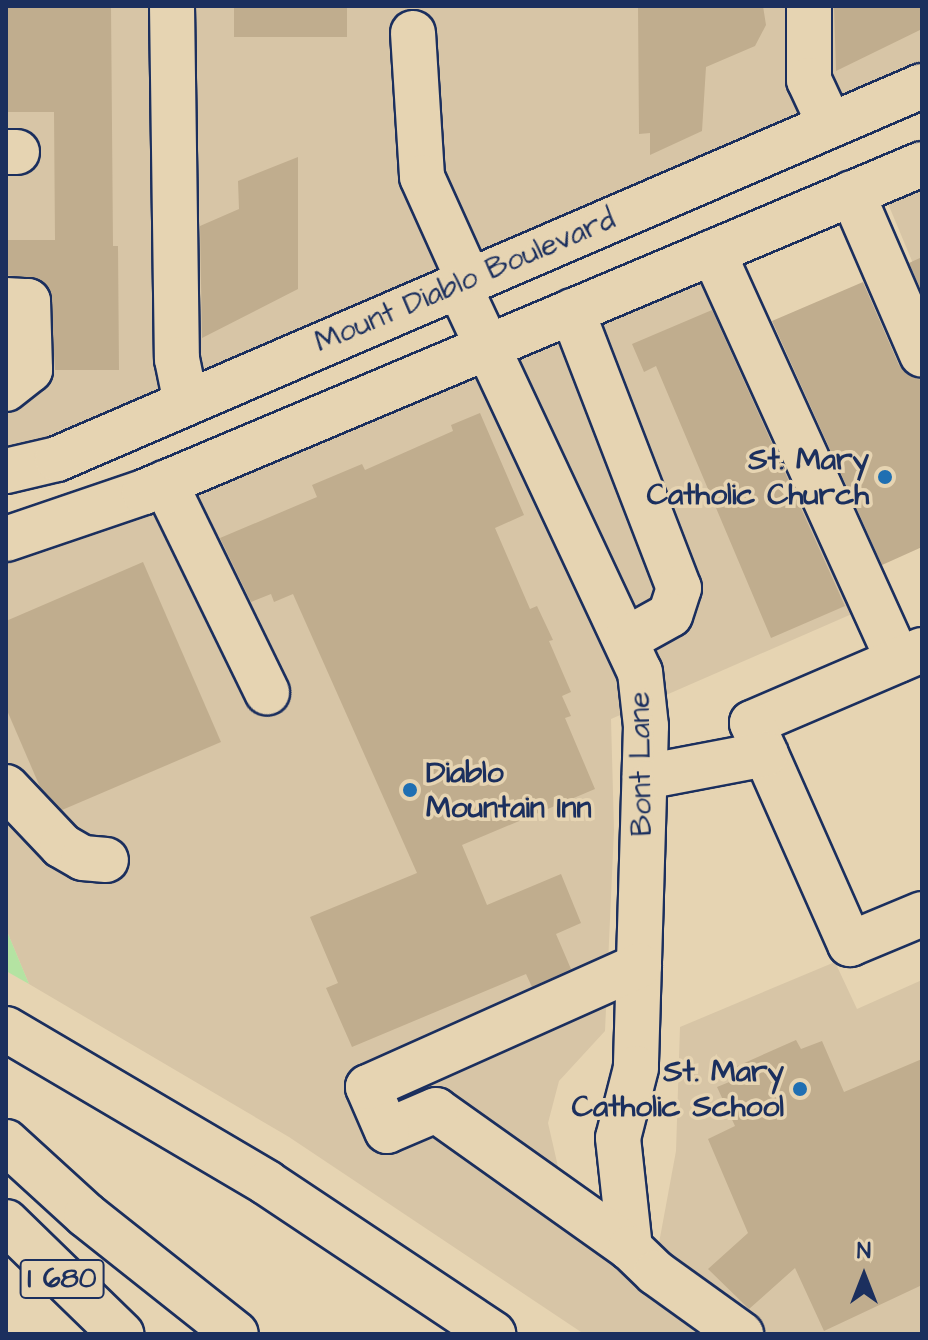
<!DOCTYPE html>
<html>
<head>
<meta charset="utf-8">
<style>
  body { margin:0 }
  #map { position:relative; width:928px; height:1340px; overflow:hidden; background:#e6d4b2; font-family:"Architects Daughter",sans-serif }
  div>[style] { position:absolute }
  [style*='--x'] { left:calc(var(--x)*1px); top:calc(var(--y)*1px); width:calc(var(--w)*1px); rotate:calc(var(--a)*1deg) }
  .built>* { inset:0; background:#d7c5a6 }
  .green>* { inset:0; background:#b4e3a2 }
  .building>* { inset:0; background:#c0ad8e; transform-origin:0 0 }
  .roads { filter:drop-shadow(2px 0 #1b2f5e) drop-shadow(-2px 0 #1b2f5e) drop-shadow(0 2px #1b2f5e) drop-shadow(0 -2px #1b2f5e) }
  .minor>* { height:44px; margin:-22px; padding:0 22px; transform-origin:22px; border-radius:22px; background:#e6d4b2 }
  .major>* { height:44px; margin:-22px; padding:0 22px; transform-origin:22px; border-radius:22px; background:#e6d4b2 }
  .highway>* { height:44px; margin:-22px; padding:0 22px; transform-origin:22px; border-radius:22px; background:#e6d4b2 }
  .dots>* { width:22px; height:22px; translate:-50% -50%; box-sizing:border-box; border:4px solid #e6d4b2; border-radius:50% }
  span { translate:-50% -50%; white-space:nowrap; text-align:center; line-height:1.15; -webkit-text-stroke:7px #e6d4b2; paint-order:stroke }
  .shield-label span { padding:2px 6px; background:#e6d4b2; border:2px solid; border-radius:6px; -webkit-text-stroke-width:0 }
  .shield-label { font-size:28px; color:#1b2f5e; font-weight:700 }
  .street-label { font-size:30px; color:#1b2f5e }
  .poi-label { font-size:30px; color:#1b2f5e; font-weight:700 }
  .right { translate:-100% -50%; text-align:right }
  .left { translate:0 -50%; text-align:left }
  .frame { position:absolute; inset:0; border:8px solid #1b2f5e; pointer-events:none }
  .north { position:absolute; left:824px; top:1236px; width:80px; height:80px; -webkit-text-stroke:6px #e6d4b2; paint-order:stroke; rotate:0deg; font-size:22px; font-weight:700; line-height:32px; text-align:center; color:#1b2f5e }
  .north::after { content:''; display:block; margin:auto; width:28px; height:36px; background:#1b2f5e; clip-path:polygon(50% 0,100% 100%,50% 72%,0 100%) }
</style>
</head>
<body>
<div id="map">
  <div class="built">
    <div style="clip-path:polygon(6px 6px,922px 6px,922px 86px,6px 471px)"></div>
    <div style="clip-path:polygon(922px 164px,922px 285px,879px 182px)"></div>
    <div style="clip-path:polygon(713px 252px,861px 610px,611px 719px,614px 830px,605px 1031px,559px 1081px,548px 1123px,559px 1171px,659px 1243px,676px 1151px,680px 1027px,835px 962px,857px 1009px,922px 980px,922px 1334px,584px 1334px,289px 1137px,29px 984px,6px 929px,6px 539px)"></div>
  </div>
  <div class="green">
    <div style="clip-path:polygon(6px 929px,29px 984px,6px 971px)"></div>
  </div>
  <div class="building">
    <div style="clip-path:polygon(6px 6px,111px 6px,113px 246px,118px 246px,119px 370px,55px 370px,50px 289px,40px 279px,6px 275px,6px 240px,55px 240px,54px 112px,6px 112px)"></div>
    <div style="left:234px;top:6px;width:113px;height:31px"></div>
    <div style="clip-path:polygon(638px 6px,763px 6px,766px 25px,755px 46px,706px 67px,702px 131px,650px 155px,650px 133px,639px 134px)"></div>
    <div style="clip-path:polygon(834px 6px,922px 6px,922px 29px,836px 71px)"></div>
    <div style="clip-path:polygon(298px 157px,298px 289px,202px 338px,200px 226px,239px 209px,238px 181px)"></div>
    <div style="clip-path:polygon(922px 257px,922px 292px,909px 263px)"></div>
    <div style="clip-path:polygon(863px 282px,899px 365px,908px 375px,922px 380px,922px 547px,882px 565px,772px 321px)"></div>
    <div style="clip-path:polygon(712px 310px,845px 606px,771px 638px,656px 366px,644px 372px,632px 344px)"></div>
    <div style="clip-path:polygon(480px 413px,524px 515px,495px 528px,530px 609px,537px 606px,553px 640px,549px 641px,571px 692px,562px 696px,571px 716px,565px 718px,595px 789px,462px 845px,487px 905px,561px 874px,581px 923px,556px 934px,571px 969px,532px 987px,526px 974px,352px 1047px,326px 988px,338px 983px,310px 917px,417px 873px,293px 594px,274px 602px,271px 594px,251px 602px,220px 538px,317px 497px,312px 485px,362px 464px,365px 470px,453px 431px,451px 425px)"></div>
    <div style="clip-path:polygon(143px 562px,221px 742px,62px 810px,40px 787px,6px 708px,6px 621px)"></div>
    <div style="clip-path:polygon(796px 1040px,801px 1049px,822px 1041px,844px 1092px,922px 1059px,922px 1285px,824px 1331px,795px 1268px,749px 1309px,708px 1269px,748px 1233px,708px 1139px,735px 1126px,717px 1087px,739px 1078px,733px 1068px)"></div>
  </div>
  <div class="roads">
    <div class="minor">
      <div style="--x:172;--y:6;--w:353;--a:89.2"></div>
      <div style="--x:177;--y:359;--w:45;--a:78.4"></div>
      <div style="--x:809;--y:6;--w:74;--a:90"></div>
      <div style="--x:809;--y:80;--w:50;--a:65"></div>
      <div style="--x:413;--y:33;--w:144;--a:86.4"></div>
      <div style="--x:422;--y:177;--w:112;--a:65.7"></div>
      <div style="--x:6;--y:152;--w:11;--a:0"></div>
      <div style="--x:852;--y:193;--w:176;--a:66.6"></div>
      <div style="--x:713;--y:252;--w:448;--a:65.6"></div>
      <div style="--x:458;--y:284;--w:429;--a:64.9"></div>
      <div style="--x:640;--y:672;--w:54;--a:83.7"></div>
      <div style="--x:646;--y:726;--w:342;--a:91.7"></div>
      <div style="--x:636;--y:1068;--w:72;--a:104.4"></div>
      <div style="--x:618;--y:1138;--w:111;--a:83.8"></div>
      <div style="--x:630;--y:1248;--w:238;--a:-144.6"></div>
      <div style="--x:436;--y:1110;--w:53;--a:156.8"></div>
      <div style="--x:387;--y:1131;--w:48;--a:-113.4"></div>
      <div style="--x:368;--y:1087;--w:297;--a:-24.1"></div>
      <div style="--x:6;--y:300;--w:22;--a:3"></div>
      <div style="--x:28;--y:301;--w:69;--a:88.3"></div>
      <div style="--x:30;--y:370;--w:31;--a:142"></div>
      <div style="--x:572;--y:311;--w:297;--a:68.9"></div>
      <div style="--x:679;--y:588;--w:28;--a:108"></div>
      <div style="--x:670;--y:615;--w:51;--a:150.9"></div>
      <div style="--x:165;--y:483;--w:233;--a:64"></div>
      <div style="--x:922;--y:650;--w:185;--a:156.8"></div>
      <div style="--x:752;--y:723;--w:242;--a:66.1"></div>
      <div style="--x:850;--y:944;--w:78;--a:-22.6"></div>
      <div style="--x:645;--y:777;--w:123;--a:-10.8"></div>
      <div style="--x:6;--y:787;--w:81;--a:46.5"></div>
      <div style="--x:62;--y:846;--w:24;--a:30"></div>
      <div style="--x:83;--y:858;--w:23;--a:5"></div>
      <div style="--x:630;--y:1248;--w:36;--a:44"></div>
      <div style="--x:656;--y:1273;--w:105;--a:35.7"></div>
    </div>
    <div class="major">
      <div style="--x:6;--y:471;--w:52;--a:-13.2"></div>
      <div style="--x:57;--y:459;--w:942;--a:-23.33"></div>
      <div style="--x:6;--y:539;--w:146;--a:-18.8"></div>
      <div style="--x:144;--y:492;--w:844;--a:-22.86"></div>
    </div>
    <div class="highway">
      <div style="--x:6;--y:1029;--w:303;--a:30.5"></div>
      <div style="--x:267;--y:1183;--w:272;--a:33.7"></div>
      <div style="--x:6;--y:1142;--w:108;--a:42.4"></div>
      <div style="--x:86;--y:1215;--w:191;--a:38.4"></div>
      <div style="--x:6;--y:1222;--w:161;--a:44.2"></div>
    </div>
  </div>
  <div class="dots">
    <div style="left:885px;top:477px;background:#1f6fb2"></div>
    <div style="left:410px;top:790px;background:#1f6fb2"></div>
    <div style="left:800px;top:1089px;background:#1f6fb2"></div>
  </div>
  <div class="shield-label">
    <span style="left:62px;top:1279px">I 680</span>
  </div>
  <div class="street-label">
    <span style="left:465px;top:281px;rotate:-23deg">Mount Diablo Boulevard</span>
    <span style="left:641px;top:764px;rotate:-91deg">Bont Lane</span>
  </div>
  <div class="poi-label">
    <span class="right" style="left:869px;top:477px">St. Mary<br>Catholic Church</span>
    <span class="left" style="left:426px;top:790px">Diablo<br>Mountain Inn</span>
    <span class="right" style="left:784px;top:1089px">St. Mary<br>Catholic School</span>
  </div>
  <div class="frame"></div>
  <div class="north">N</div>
</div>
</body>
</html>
